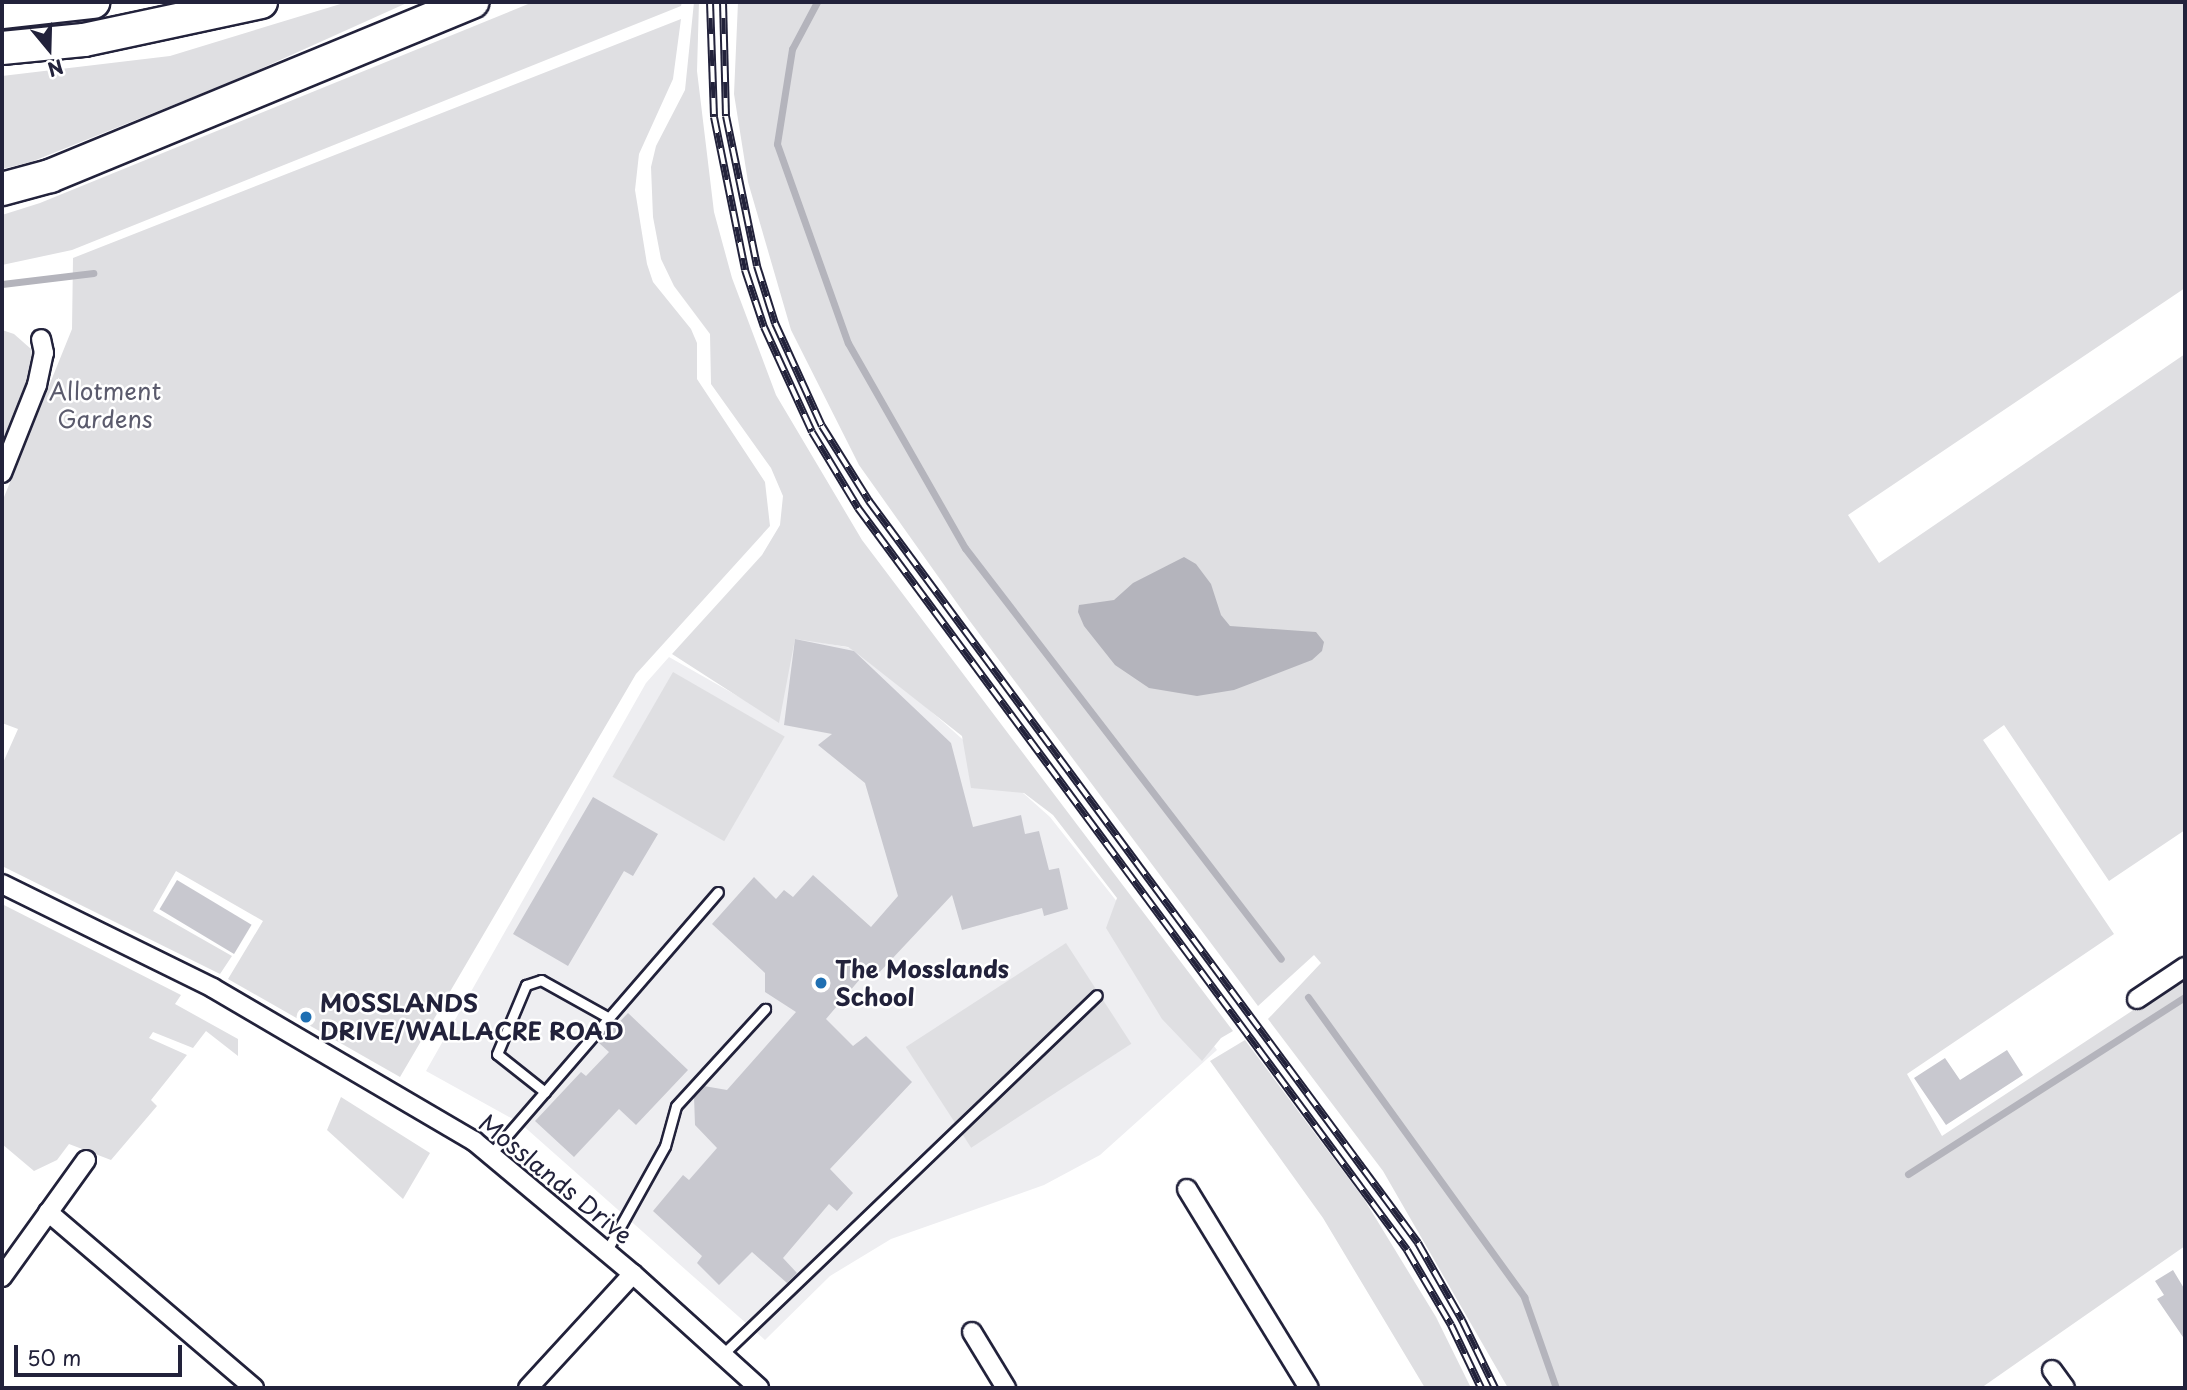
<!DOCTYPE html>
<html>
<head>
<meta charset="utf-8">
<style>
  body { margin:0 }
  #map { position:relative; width:2187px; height:1390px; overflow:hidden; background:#fff; font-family:"Playpen Sans",sans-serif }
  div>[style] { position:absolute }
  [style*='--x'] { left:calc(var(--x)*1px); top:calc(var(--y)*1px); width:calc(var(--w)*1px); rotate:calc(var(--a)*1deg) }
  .built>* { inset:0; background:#eeeef1 }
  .green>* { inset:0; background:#dfdfe2; transform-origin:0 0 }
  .water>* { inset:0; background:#b4b4bc }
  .stream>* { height:7px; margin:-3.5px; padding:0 3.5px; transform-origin:3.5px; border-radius:3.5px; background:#b4b4bc }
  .building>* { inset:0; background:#c8c8cf; transform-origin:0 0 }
  .roads { filter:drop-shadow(2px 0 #22223b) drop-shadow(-2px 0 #22223b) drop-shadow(0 2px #22223b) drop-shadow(0 -2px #22223b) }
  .lane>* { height:9px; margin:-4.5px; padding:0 4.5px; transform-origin:4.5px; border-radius:4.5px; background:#fff }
  .street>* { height:18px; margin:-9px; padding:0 9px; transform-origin:9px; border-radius:9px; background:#fff }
  .highway>* { height:32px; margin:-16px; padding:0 16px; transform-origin:16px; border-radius:16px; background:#fff }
  .rail>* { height:8px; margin-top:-4px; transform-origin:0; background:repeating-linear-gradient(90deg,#fff 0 16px,#22223b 0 32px); box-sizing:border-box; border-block:2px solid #22223b }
  .dots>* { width:19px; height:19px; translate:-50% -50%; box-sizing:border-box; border:4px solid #fff; border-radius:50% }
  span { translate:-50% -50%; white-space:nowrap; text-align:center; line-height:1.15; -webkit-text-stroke:5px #fff; paint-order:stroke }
  .park-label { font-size:24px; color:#5b5b6d }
  .poi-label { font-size:24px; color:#22223b; font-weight:700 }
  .left { translate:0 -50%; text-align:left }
  .street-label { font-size:24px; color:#22223b }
  .frame { position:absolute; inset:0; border:4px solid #22223b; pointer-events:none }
  .north { position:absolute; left:14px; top:14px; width:70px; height:70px; -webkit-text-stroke:5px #fff; paint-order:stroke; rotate:161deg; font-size:19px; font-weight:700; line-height:28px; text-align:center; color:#22223b }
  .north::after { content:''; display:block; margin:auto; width:24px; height:32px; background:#22223b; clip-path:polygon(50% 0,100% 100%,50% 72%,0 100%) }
  .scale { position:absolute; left:14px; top:1345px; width:168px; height:32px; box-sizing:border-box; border:4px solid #22223b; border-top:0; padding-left:9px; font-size:21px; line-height:24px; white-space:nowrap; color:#22223b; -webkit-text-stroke:5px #fff; paint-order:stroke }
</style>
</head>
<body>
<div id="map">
  <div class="built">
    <div style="clip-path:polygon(792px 637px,862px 650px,1050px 817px,1122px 908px,1116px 915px,1217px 1050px,1100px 1155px,1044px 1185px,891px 1239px,830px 1276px,765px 1340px,520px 1123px,426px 1071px,646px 683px,669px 657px,778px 719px)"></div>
  </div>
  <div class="green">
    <div style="clip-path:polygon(347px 2px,409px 2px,238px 79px,31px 162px,2px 169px,2px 76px,170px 56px)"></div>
    <div style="clip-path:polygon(533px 2px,682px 2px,681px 6px,72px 250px,2px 265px,2px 215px,40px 203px)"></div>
    <div style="clip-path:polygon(694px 2px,699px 2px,697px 71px,714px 212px,732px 278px,776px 395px,862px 540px,1233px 1031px,1221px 1038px,1202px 1061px,1162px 1019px,1106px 928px,1117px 898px,1053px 815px,1024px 793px,971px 788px,962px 736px,854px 651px,848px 647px,795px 639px,779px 723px,672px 654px,762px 555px,780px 525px,783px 496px,771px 468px,711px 384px,710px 334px,674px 286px,661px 259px,653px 217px,651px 167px,656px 146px,685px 90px)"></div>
    <div style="clip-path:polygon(738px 2px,2185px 2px,2185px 288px,1848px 515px,1879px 563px,2185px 354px,2185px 830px,2109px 881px,2004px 725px,1983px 740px,2114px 934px,1907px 1074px,1942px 1136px,2185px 976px,2185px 1246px,1981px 1388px,1508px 1388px,1383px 1171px,1268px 1019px,1321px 963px,1314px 955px,1258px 1006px,969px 620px,859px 465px,791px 330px,748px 182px,734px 94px)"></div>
    <div style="clip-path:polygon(681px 19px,673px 79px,639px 154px,635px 190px,647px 264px,653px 282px,691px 329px,697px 343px,697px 379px,765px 482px,770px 526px,636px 674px,400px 1077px,228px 979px,263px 921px,176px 871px,153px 911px,232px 956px,220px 974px,2px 866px,2px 765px,18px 729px,2px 723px,2px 502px,72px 329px,73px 258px)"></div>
    <div style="clip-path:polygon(2px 330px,14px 334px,31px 349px,34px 364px,2px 447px)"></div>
    <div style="left:673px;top:672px;width:129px;height:121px;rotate:30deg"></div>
    <div style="clip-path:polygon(2px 904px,181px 995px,175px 1004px,238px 1039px,238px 1056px,206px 1031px,193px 1048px,153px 1032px,149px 1038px,187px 1055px,151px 1100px,157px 1106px,111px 1160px,69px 1144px,57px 1160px,34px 1171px,2px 1144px)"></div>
    <div style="left:1066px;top:943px;width:120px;height:191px;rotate:57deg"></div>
    <div style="clip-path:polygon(1245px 1040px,1364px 1199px,1436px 1317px,1471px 1388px,1425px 1388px,1323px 1218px,1210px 1061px)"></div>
    <div style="clip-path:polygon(341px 1097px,430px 1153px,403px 1199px,327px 1130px)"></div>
  </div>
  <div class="water">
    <div style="clip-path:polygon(1184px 557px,1196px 564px,1211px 584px,1221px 615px,1230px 626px,1316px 632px,1324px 642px,1322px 651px,1312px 660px,1234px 690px,1197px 696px,1149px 688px,1115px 665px,1084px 626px,1078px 612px,1079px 605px,1114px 600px,1133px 583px)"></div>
  </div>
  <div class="stream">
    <div style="--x:817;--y:2;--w:53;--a:118"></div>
    <div style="--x:792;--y:49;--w:96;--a:99"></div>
    <div style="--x:777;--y:144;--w:211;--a:70.4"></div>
    <div style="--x:848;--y:343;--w:236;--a:60.3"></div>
    <div style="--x:965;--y:548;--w:518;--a:52.44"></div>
    <div style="--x:2;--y:284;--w:92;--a:-6.9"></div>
    <div style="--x:1308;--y:997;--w:370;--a:54.2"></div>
    <div style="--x:1524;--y:1297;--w:96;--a:70.6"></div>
    <div style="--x:1908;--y:1174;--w:329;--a:-32.6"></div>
  </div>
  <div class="building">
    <div style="clip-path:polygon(795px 639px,854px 651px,951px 743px,973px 827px,1021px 815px,1025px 834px,1039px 831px,1049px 870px,1059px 868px,1068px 909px,1044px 916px,1042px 908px,962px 930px,952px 895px,875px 977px,866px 972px,826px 1019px,853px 1046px,866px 1036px,912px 1082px,830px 1169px,853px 1193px,837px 1211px,829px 1204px,783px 1258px,797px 1273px,787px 1283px,752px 1252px,719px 1285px,697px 1263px,702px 1256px,653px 1211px,683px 1175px,689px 1180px,717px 1148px,695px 1125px,694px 1096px,704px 1086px,727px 1090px,796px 1012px,765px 992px,765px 973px,712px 924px,754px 877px,776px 899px,784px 890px,793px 897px,813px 875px,871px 927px,898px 896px,865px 783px,818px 745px,832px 734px,784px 725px)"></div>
    <div style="clip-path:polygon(593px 797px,658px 834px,633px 876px,624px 871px,568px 966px,513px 934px)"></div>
    <div style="left:177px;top:880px;width:87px;height:34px;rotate:31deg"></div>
    <div style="clip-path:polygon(628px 1013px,688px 1070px,636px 1125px,619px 1109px,574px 1157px,535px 1121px,581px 1072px,586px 1076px,609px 1052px,599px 1043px)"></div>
    <div style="clip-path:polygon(2007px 1050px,2023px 1075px,1946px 1125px,1914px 1078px,1945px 1058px,1960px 1080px)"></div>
    <div style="clip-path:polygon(2173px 1270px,2185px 1290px,2185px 1340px,2157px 1299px,2164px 1295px,2155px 1281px)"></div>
  </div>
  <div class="roads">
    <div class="lane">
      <div style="--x:545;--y:1092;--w:61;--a:-141.6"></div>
      <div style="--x:497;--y:1054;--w:75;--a:-67.2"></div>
      <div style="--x:526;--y:985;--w:16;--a:-18"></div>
      <div style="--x:541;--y:980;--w:78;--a:29.2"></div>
      <div style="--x:490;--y:1155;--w:348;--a:-49.1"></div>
      <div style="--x:606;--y:1252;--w:121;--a:-60.9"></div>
      <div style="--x:665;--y:1146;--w:41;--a:-74.6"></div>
      <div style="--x:676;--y:1106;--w:132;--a:-47.5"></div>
      <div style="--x:723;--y:1354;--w:518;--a:-43.83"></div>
    </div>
    <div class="street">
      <div style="--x:2;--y:473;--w:95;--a:-68.3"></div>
      <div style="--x:37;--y:385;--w:33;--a:-78"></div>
      <div style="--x:44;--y:353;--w:14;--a:-102"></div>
      <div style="--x:2;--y:884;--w:235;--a:26.2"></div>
      <div style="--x:213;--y:988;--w:303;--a:30.4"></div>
      <div style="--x:474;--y:1141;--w:207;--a:39.9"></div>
      <div style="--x:633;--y:1274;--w:170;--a:42.1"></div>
      <div style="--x:2137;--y:999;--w:58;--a:-33.7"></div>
      <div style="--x:1187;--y:1189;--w:233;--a:58.5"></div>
      <div style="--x:48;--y:1212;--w:271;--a:40.5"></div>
      <div style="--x:2;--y:1277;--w:144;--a:-54.3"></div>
      <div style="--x:972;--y:1332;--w:66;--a:58.7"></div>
      <div style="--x:2052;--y:1370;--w:22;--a:54"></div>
      <div style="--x:528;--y:1388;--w:155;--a:-47.4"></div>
    </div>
    <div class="highway">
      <div style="--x:2;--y:12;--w:92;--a:-6.3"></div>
      <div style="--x:2;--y:48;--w:82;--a:-5.6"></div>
      <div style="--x:84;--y:40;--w:181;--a:-12.1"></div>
      <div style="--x:2;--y:189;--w:50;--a:-15.2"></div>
      <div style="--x:50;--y:176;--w:457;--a:-22.4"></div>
    </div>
  </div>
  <div class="rail">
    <div style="--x:710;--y:2;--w:115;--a:88"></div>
    <div style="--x:714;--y:117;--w:156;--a:78.5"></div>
    <div style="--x:745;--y:270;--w:60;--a:71.6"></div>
    <div style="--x:764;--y:327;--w:115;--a:65.4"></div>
    <div style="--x:812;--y:432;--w:89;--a:58.8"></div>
    <div style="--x:858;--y:508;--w:923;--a:53.5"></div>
    <div style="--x:1407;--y:1250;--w:87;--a:59.6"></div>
    <div style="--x:1451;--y:1325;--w:70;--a:64.5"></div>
    <div style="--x:723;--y:2;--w:114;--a:88.5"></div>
    <div style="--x:726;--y:116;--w:153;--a:78.3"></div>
    <div style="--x:757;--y:266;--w:60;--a:72.5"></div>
    <div style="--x:775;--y:323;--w:113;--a:65.5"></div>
    <div style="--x:822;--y:426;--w:89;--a:57.9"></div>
    <div style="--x:869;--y:501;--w:923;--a:53.5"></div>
    <div style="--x:1418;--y:1243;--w:89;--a:60.3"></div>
    <div style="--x:1462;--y:1320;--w:76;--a:64.1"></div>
  </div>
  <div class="dots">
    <div style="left:821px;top:983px;background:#1f6fb2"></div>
    <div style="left:306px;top:1017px;background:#1f6fb2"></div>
  </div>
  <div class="park-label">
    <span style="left:105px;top:405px">Allotment<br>Gardens</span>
  </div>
  <div class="poi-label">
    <span class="left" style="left:835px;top:983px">The Mosslands<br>School</span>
    <span class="left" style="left:320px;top:1017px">MOSSLANDS<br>DRIVE/WALLACRE ROAD</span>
  </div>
  <div class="street-label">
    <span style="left:556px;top:1179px;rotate:39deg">Mosslands Drive</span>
  </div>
  <div class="frame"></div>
  <div class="north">N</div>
  <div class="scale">50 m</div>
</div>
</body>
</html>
